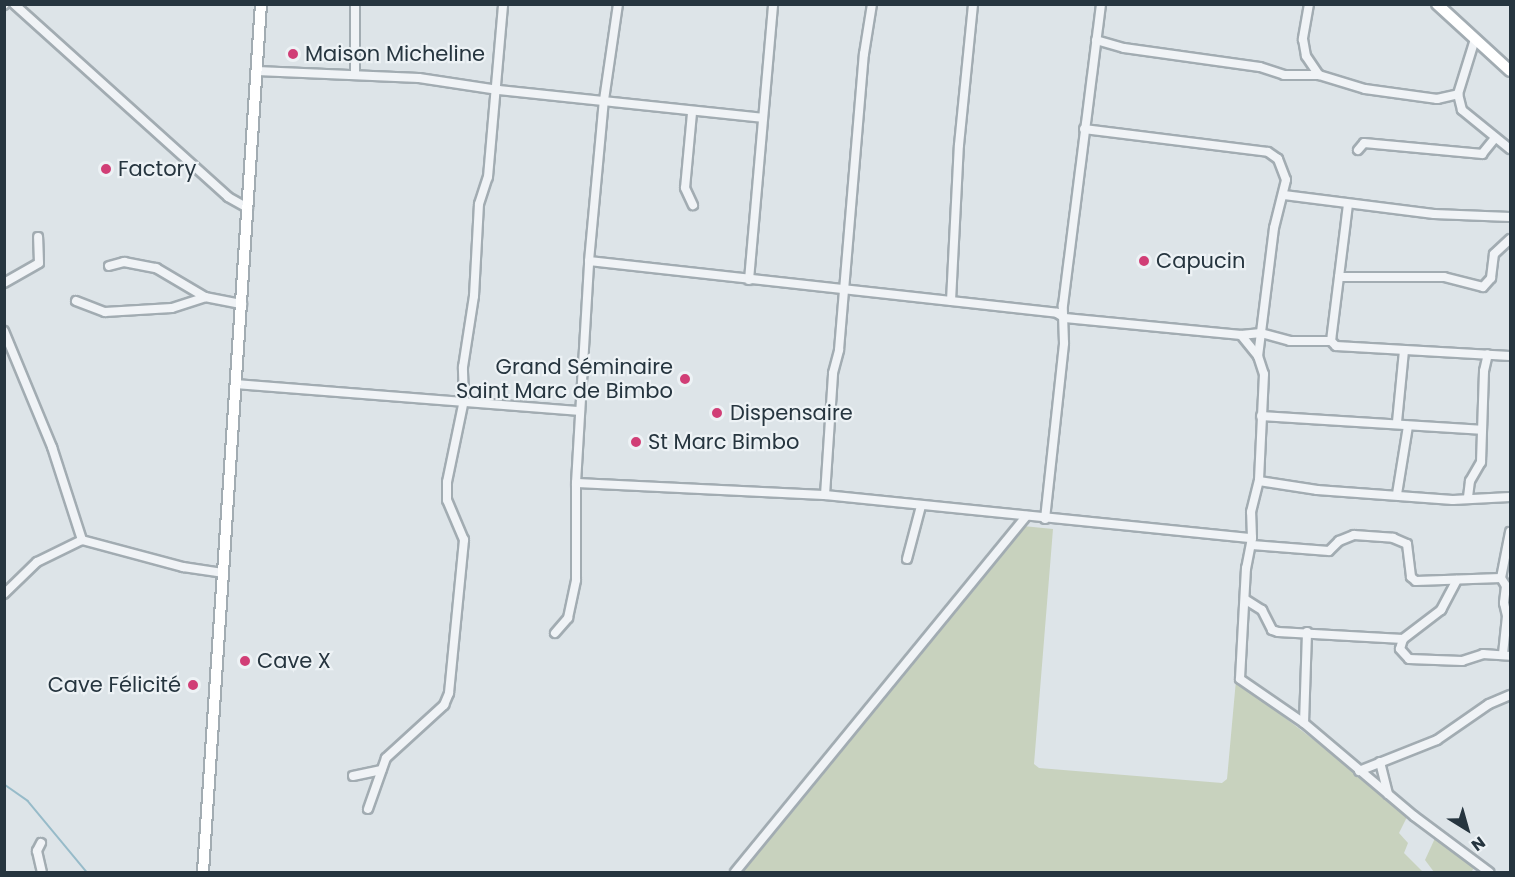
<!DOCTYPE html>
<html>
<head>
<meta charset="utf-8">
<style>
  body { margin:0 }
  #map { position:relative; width:1515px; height:877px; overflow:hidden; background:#dde4e8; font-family:Poppins,sans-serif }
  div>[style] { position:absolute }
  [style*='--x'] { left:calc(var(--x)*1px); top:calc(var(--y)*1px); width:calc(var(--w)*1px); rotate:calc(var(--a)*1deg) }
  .green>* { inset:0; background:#c8d2be }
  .stream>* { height:1.5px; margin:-0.75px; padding:0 0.75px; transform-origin:0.75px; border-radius:0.75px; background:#97bbc9 }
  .roads { filter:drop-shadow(2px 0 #a2acb2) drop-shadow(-2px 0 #a2acb2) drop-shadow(0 2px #a2acb2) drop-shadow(0 -2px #a2acb2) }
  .minor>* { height:8px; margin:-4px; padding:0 4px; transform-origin:4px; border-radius:4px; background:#f0f3f6 }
  .major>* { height:10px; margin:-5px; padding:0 5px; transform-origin:5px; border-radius:5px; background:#fff }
  .dots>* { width:16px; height:16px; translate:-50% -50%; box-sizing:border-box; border:3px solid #edf2f5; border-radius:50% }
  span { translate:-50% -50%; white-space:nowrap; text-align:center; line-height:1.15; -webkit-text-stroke:4.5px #edf2f5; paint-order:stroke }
  .poi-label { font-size:21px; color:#26353f }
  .left { translate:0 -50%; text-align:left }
  .right { translate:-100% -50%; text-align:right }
  .frame { position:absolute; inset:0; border:6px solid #26353f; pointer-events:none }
  .north { position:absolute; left:1437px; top:799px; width:60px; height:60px; -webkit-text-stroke:4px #edf2f5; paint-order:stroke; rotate:143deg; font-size:16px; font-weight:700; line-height:24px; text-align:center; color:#26353f }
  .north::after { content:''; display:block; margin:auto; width:21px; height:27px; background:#26353f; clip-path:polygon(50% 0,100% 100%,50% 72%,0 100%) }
</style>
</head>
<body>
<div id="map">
  <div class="green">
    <div style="clip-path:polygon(1023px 526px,1053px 529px,1034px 764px,1039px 768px,1222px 783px,1227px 779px,1236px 680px,1409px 813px,1399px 833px,1408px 843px,1404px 853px,1423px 872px,740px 872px)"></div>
    <div style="clip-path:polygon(1436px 836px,1476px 866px,1471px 872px,1434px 872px,1425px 860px)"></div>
  </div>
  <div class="stream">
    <div style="--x:4;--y:784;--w:29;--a:35"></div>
    <div style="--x:28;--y:801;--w:92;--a:50.3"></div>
  </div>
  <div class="roads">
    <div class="minor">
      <div style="--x:14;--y:4;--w:288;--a:42"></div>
      <div style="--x:228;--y:197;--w:23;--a:29"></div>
      <div style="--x:1309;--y:4;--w:36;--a:100"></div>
      <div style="--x:1303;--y:39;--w:17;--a:80"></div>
      <div style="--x:1306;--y:56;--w:23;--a:56"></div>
      <div style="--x:4;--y:5;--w:1;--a:-45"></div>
      <div style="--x:1096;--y:40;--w:29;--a:16"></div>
      <div style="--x:1124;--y:48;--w:137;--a:8"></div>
      <div style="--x:1260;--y:67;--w:25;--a:18"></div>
      <div style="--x:1284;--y:75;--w:35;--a:0"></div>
      <div style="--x:1319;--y:75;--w:48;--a:16.9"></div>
      <div style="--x:1365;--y:89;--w:73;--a:7.9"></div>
      <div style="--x:1437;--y:99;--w:22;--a:-13"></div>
      <div style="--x:1458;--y:94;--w:58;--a:-72.8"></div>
      <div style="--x:257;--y:71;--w:162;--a:2.5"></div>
      <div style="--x:419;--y:78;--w:80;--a:8.6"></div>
      <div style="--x:498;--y:90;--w:266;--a:6"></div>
      <div style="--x:355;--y:75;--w:71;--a:-90"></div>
      <div style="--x:1458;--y:94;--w:16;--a:76"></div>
      <div style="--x:1462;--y:110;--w:62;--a:39.1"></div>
      <div style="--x:692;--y:113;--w:75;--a:95.3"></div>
      <div style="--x:685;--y:188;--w:19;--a:65"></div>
      <div style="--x:1084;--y:129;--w:185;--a:7.1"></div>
      <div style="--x:1268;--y:152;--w:12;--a:35"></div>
      <div style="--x:1278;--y:159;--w:22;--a:69"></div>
      <div style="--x:1286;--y:180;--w:49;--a:104"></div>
      <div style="--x:1274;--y:228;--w:129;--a:97.1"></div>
      <div style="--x:1258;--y:356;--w:19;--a:72"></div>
      <div style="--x:1264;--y:374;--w:107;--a:92.7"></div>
      <div style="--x:1259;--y:481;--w:59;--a:8.8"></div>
      <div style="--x:1317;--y:490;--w:136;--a:4.2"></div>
      <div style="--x:1453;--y:500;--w:57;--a:-3"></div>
      <div style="--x:1358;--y:150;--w:9;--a:-49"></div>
      <div style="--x:1364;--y:143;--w:119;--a:5.3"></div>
      <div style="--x:1482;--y:154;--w:21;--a:-51"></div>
      <div style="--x:1284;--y:195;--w:151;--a:7.2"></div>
      <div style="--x:1434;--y:214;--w:76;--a:2.3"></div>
      <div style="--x:589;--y:261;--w:471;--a:6.3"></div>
      <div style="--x:1057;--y:313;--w:9;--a:32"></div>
      <div style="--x:1065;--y:318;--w:177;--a:5.5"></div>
      <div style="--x:1241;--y:335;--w:20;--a:-6"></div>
      <div style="--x:1261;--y:333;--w:30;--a:15"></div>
      <div style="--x:1290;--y:341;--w:41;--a:0"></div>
      <div style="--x:1331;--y:341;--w:7;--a:45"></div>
      <div style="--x:1336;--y:346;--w:174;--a:3.3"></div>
      <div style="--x:109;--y:266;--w:16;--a:-15"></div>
      <div style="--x:124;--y:262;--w:33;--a:11"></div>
      <div style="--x:156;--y:268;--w:57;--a:30.6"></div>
      <div style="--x:1339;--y:277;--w:105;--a:0"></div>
      <div style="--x:1444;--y:277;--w:40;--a:14.4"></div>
      <div style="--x:1483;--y:287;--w:12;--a:-48"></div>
      <div style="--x:1491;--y:278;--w:24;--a:-83"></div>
      <div style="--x:1494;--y:254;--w:22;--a:-43"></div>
      <div style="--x:749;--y:280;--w:277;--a:-85"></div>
      <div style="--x:4;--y:283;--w:40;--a:-29.7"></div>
      <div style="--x:39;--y:263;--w:26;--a:-92"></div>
      <div style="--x:76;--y:301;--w:31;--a:21"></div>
      <div style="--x:105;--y:312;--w:67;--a:-3.4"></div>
      <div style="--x:172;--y:308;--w:35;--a:-18"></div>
      <div style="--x:205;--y:297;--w:38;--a:11"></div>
      <div style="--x:951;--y:301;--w:156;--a:-87.1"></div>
      <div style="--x:959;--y:145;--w:142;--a:-84.3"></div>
      <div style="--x:4;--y:331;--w:126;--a:67.5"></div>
      <div style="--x:52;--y:447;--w:98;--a:72.1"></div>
      <div style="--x:82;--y:540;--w:105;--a:15"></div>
      <div style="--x:183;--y:567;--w:40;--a:8.5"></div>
      <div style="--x:1241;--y:335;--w:27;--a:51"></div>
      <div style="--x:1331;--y:341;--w:137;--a:-82.9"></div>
      <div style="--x:236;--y:384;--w:345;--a:4.5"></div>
      <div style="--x:1261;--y:416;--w:220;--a:3.6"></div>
      <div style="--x:1397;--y:422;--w:72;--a:-84.4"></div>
      <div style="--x:576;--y:483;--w:249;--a:2.8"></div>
      <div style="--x:825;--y:495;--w:429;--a:5.8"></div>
      <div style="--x:1252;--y:538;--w:31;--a:101"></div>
      <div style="--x:1246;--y:568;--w:111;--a:93.1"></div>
      <div style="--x:1240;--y:679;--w:78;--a:34.5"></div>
      <div style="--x:1304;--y:723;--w:144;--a:40.2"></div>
      <div style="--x:1414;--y:816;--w:94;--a:36.7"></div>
      <div style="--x:1397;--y:494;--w:69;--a:-80.8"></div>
      <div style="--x:825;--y:495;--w:122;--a:-86.2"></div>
      <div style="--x:833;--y:373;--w:24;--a:-75"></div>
      <div style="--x:839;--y:350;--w:297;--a:-85.2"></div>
      <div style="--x:864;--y:54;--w:51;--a:-80.9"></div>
      <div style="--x:1468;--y:497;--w:16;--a:-83"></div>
      <div style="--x:1470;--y:481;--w:22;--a:-60"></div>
      <div style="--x:1481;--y:462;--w:91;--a:-88.1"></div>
      <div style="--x:1484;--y:371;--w:17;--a:-77"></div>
      <div style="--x:1045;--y:519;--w:177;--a:-83.8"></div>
      <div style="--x:1064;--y:343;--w:38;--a:-92"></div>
      <div style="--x:1063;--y:305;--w:303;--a:-82.8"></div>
      <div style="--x:1252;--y:538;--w:26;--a:-92"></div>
      <div style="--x:1251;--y:512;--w:32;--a:-76"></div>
      <div style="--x:1252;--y:545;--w:77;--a:4.5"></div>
      <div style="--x:1329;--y:551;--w:14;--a:-45"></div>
      <div style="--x:1339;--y:541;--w:16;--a:-22"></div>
      <div style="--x:1354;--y:535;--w:39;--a:4"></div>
      <div style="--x:1393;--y:538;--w:15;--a:23"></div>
      <div style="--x:1407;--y:544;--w:33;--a:83"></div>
      <div style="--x:1411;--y:577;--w:6;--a:39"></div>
      <div style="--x:1416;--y:581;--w:85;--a:-2"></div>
      <div style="--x:1501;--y:578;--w:9;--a:58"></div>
      <div style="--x:1506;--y:586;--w:17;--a:97"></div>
      <div style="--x:1504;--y:603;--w:13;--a:77"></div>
      <div style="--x:1507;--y:616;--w:39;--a:96"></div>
      <div style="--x:907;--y:559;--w:55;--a:-75.2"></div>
      <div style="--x:1501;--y:578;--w:47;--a:-78.9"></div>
      <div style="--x:4;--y:594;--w:46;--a:-44.1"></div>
      <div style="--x:37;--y:562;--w:50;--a:-26.1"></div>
      <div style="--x:1246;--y:600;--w:19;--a:32"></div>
      <div style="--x:1262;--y:610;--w:22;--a:63"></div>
      <div style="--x:1272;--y:630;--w:6;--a:18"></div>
      <div style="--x:1278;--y:632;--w:125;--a:3.2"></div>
      <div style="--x:1403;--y:639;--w:10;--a:107"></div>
      <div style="--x:1400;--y:649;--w:13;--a:48"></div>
      <div style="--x:1409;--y:659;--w:53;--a:2.2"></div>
      <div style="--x:1462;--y:661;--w:22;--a:-18"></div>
      <div style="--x:1483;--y:654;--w:27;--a:4"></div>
      <div style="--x:555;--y:633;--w:20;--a:-49"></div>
      <div style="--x:568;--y:618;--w:39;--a:-78"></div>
      <div style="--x:576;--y:580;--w:97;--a:-90"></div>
      <div style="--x:576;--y:483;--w:222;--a:-86.6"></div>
      <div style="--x:589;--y:261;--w:162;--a:-84.7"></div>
      <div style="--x:604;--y:100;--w:97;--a:-81.7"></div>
      <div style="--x:1403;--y:639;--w:48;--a:-37.3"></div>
      <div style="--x:1441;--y:610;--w:34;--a:-62"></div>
      <div style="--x:1304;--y:723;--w:91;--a:-88.1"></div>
      <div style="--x:1380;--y:762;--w:33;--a:76"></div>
      <div style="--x:1359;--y:771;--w:84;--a:-21.7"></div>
      <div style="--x:1437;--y:740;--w:63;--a:-34.7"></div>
      <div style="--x:1489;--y:704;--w:23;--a:-23"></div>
      <div style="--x:353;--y:776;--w:29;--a:-12"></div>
      <div style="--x:368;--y:809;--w:54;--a:-70.6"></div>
      <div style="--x:386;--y:758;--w:79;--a:-42.4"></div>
      <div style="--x:444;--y:705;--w:13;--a:-67"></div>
      <div style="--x:449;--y:693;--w:154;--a:-84.4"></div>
      <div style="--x:464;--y:540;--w:43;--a:-113"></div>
      <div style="--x:447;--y:500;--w:18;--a:-90"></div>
      <div style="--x:447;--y:482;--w:84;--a:-78.3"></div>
      <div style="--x:464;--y:400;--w:33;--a:-92"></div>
      <div style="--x:463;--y:367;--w:72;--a:-81.2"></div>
      <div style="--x:474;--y:296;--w:92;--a:-86.9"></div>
      <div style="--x:479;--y:204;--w:28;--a:-72"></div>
      <div style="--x:488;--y:177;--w:174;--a:-85"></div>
      <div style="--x:41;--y:843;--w:9;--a:117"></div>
      <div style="--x:37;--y:851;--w:22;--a:77"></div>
      <div style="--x:735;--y:872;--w:460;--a:-50.7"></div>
    </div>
    <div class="major">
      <div style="--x:1437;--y:4;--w:99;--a:42.5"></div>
      <div style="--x:203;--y:872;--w:870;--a:-86.18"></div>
    </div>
  </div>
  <div class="dots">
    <div style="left:293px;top:54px;background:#d13e76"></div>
    <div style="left:106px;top:169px;background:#d13e76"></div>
    <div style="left:1144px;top:261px;background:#d13e76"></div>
    <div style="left:685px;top:379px;background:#d13e76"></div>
    <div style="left:717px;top:413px;background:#d13e76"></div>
    <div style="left:636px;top:442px;background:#d13e76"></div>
    <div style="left:245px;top:661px;background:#d13e76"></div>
    <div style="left:193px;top:685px;background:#d13e76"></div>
  </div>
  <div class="poi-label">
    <span class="left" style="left:305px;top:54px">Maison Micheline</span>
    <span class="left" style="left:118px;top:169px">Factory</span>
    <span class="left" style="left:1156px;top:261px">Capucin</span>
    <span class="right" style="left:673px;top:379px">Grand Séminaire<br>Saint Marc de Bimbo</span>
    <span class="left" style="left:730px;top:413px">Dispensaire</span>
    <span class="left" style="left:648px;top:442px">St Marc Bimbo</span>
    <span class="left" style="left:257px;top:661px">Cave X</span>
    <span class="right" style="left:181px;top:685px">Cave Félicité</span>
  </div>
  <div class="frame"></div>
  <div class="north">N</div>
</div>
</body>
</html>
